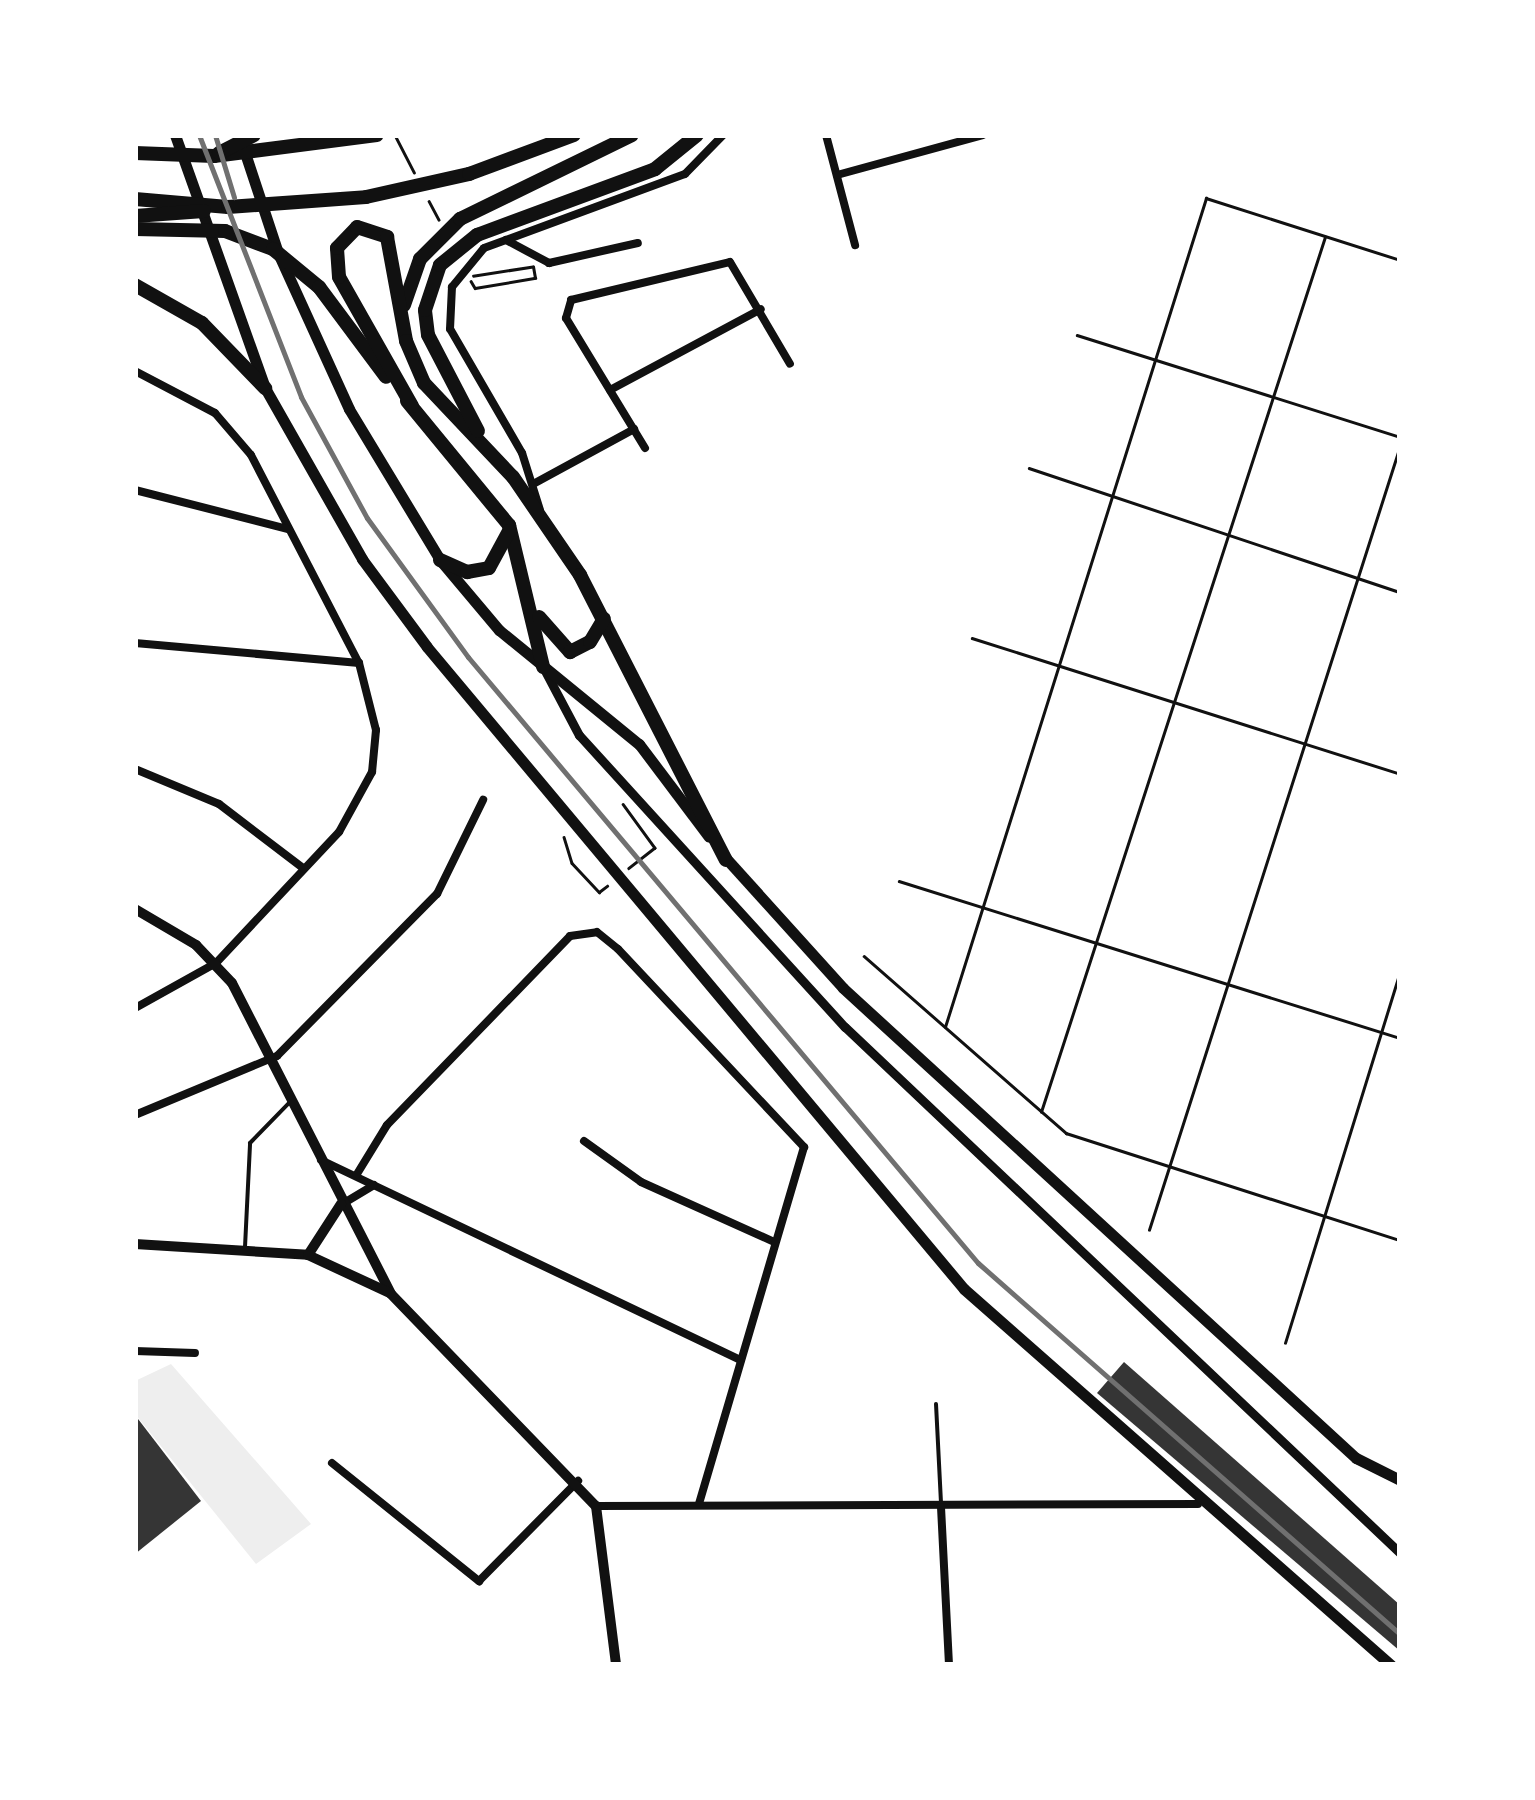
<!DOCTYPE html>
<html>
<head>
<meta charset="utf-8">
<style>
  body { margin:0 }
  #map { position:relative; width:1535px; height:1800px; overflow:hidden; background:#fff; font-family:"Playfair Display",serif }
  div>[style] { position:absolute }
  [style*='--x'] { left:calc(var(--x)*1px); top:calc(var(--y)*1px); width:calc(var(--w)*1px); rotate:calc(var(--a)*1deg) }
  .green>* { inset:0; background:#eee }
  .building>* { inset:0; background:#353535 }
  .path>* { height:2.5px; margin:-1.25px; padding:0 1.25px; transform-origin:1.25px; border-radius:1.25px; background:#111 }
  .service>* { height:4px; margin:-2px; padding:0 2px; transform-origin:2px; border-radius:2px; background:#111 }
  .minor>* { height:8px; margin:-4px; padding:0 4px; transform-origin:4px; border-radius:4px; background:#111 }
  .tertiary>* { height:9px; margin:-4.5px; padding:0 4.5px; transform-origin:4.5px; border-radius:4.5px; background:#111 }
  .secondary>* { height:10px; margin:-5px; padding:0 5px; transform-origin:5px; border-radius:5px; background:#111 }
  .primary>* { height:11px; margin:-5.5px; padding:0 5.5px; transform-origin:5.5px; border-radius:5.5px; background:#111 }
  .motorway>* { height:14px; margin:-7px; padding:0 7px; transform-origin:7px; border-radius:7px; background:#111 }
  .rail>* { height:5px; margin:-2.5px; padding:0 2.5px; transform-origin:2.5px; border-radius:2.5px; background:#707070 }
  span { translate:-50% -50%; white-space:nowrap; text-align:center; line-height:1.15; -webkit-text-stroke:10px #fff; paint-order:stroke }
  .frame { position:absolute; inset:0; border:138px solid #fff; pointer-events:none }
</style>
</head>
<body>
<div id="map">
  <div class="green">
    <div style="clip-path:polygon(171px 1364px,311px 1524px,256px 1564px,135px 1414px,135px 1381px)"></div>
  </div>
  <div class="building">
    <div style="clip-path:polygon(1124px 1362px,1400px 1605px,1400px 1651px,1097px 1393px)"></div>
    <div style="clip-path:polygon(135px 1415px,201px 1501px,135px 1554px)"></div>
  </div>
  <div class="path">
    <div style="--x:395;--y:135;--w:42;--a:62.8"></div>
    <div style="--x:429;--y:201;--w:21;--a:62"></div>
    <div style="--x:471;--y:281;--w:8;--a:60"></div>
    <div style="--x:475;--y:288;--w:61;--a:-9.5"></div>
    <div style="--x:535;--y:278;--w:11;--a:-100"></div>
    <div style="--x:533;--y:267;--w:60;--a:171.3"></div>
    <div style="--x:1077;--y:335;--w:339;--a:17.5"></div>
    <div style="--x:1029;--y:468;--w:391;--a:18.5"></div>
    <div style="--x:972;--y:638;--w:449;--a:17.6"></div>
    <div style="--x:623;--y:804;--w:54;--a:54"></div>
    <div style="--x:655;--y:848;--w:33;--a:142"></div>
    <div style="--x:564;--y:837;--w:27;--a:73"></div>
    <div style="--x:572;--y:863;--w:40;--a:47"></div>
    <div style="--x:599;--y:892;--w:10;--a:-37"></div>
    <div style="--x:899;--y:881;--w:525;--a:17.4"></div>
    <div style="--x:864;--y:956;--w:269;--a:41.2"></div>
    <div style="--x:1066;--y:1133;--w:351;--a:17.8"></div>
    <div style="--x:945;--y:1027;--w:869;--a:-72.52"></div>
    <div style="--x:1206;--y:198;--w:204;--a:17.7"></div>
    <div style="--x:1041;--y:1112;--w:920;--a:-72.02"></div>
    <div style="--x:1149;--y:1230;--w:823;--a:-72.25"></div>
    <div style="--x:1285;--y:1343;--w:389;--a:-72.8"></div>
  </div>
  <div class="service">
    <div style="--x:245;--y:1247;--w:104;--a:-87.2"></div>
    <div style="--x:250;--y:1143;--w:57;--a:-45.7"></div>
    <div style="--x:936;--y:1404;--w:100;--a:87.1"></div>
  </div>
  <div class="minor">
    <div style="--x:826;--y:135;--w:114;--a:75.2"></div>
    <div style="--x:837;--y:175;--w:151;--a:-15.3"></div>
    <div style="--x:506;--y:240;--w:49;--a:28.1"></div>
    <div style="--x:549;--y:263;--w:91;--a:-12.7"></div>
    <div style="--x:135;--y:371;--w:90;--a:27.7"></div>
    <div style="--x:215;--y:413;--w:55;--a:49.4"></div>
    <div style="--x:251;--y:455;--w:234;--a:62.6"></div>
    <div style="--x:359;--y:663;--w:69;--a:75.8"></div>
    <div style="--x:376;--y:730;--w:42;--a:95.4"></div>
    <div style="--x:372;--y:772;--w:68;--a:118.8"></div>
    <div style="--x:339;--y:832;--w:180;--a:133.2"></div>
    <div style="--x:216;--y:963;--w:93;--a:150.9"></div>
    <div style="--x:610;--y:390;--w:171;--a:-28.2"></div>
    <div style="--x:645;--y:448;--w:152;--a:-121.3"></div>
    <div style="--x:566;--y:318;--w:19;--a:-74"></div>
    <div style="--x:571;--y:300;--w:163;--a:-13.4"></div>
    <div style="--x:730;--y:262;--w:118;--a:59.5"></div>
    <div style="--x:535;--y:483;--w:113;--a:-28.6"></div>
    <div style="--x:135;--y:490;--w:158;--a:14.3"></div>
    <div style="--x:540;--y:510;--w:60;--a:-107.5"></div>
    <div style="--x:522;--y:453;--w:143;--a:-120.1"></div>
    <div style="--x:450;--y:329;--w:42;--a:-87.3"></div>
    <div style="--x:452;--y:287;--w:50;--a:-50.6"></div>
    <div style="--x:484;--y:248;--w:214;--a:-20.2"></div>
    <div style="--x:685;--y:174;--w:54;--a:-45.7"></div>
    <div style="--x:135;--y:643;--w:225;--a:5.1"></div>
    <div style="--x:135;--y:769;--w:91;--a:22.6"></div>
    <div style="--x:219;--y:804;--w:106;--a:37.3"></div>
    <div style="--x:135;--y:1115;--w:154;--a:-22.6"></div>
    <div style="--x:277;--y:1056;--w:228;--a:-45.4"></div>
    <div style="--x:437;--y:894;--w:105;--a:-63.9"></div>
    <div style="--x:584;--y:1141;--w:70;--a:35.7"></div>
    <div style="--x:641;--y:1182;--w:144;--a:24.2"></div>
    <div style="--x:321;--y:1160;--w:465;--a:25.5"></div>
    <div style="--x:357;--y:1174;--w:57;--a:-58.5"></div>
    <div style="--x:387;--y:1125;--w:263;--a:-45.9"></div>
    <div style="--x:570;--y:936;--w:27;--a:-8"></div>
    <div style="--x:597;--y:932;--w:27;--a:39"></div>
    <div style="--x:618;--y:949;--w:272;--a:46.8"></div>
    <div style="--x:804;--y:1147;--w:371;--a:106.4"></div>
    <div style="--x:344;--y:1203;--w:35;--a:-31"></div>
    <div style="--x:135;--y:1351;--w:60;--a:1.9"></div>
    <div style="--x:332;--y:1463;--w:189;--a:38.8"></div>
    <div style="--x:479;--y:1581;--w:141;--a:-45.3"></div>
    <div style="--x:596;--y:1506;--w:602;--a:-0.19"></div>
    <div style="--x:941;--y:1507;--w:158;--a:87.1"></div>
  </div>
  <div class="tertiary">
    <div style="--x:544;--y:669;--w:75;--a:62.1"></div>
    <div style="--x:579;--y:735;--w:395;--a:47.7"></div>
    <div style="--x:845;--y:1027;--w:765;--a:43.46"></div>
  </div>
  <div class="secondary">
    <div style="--x:135;--y:909;--w:71;--a:30.5"></div>
    <div style="--x:196;--y:945;--w:52;--a:46.5"></div>
    <div style="--x:232;--y:983;--w:349;--a:62.9"></div>
    <div style="--x:391;--y:1294;--w:295;--a:46"></div>
    <div style="--x:596;--y:1506;--w:160;--a:82.8"></div>
    <div style="--x:135;--y:1244;--w:173;--a:3.6"></div>
    <div style="--x:308;--y:1255;--w:90;--a:24.9"></div>
    <div style="--x:308;--y:1255;--w:61;--a:-57.1"></div>
  </div>
  <div class="primary">
    <div style="--x:175;--y:135;--w:269;--a:70.4"></div>
    <div style="--x:265;--y:388;--w:197;--a:60.4"></div>
    <div style="--x:362;--y:559;--w:109;--a:53.5"></div>
    <div style="--x:427;--y:647;--w:837;--a:50.09"></div>
    <div style="--x:964;--y:1289;--w:569;--a:41.37"></div>
    <div style="--x:242;--y:144;--w:115;--a:71.7"></div>
    <div style="--x:278;--y:253;--w:171;--a:65.5"></div>
    <div style="--x:349;--y:409;--w:176;--a:58.9"></div>
    <div style="--x:440;--y:560;--w:92;--a:49.9"></div>
    <div style="--x:499;--y:630;--w:181;--a:39.2"></div>
    <div style="--x:639;--y:744;--w:116;--a:53"></div>
    <div style="--x:723;--y:855;--w:179;--a:47.9"></div>
    <div style="--x:843;--y:988;--w:696;--a:42.5"></div>
    <div style="--x:1356;--y:1458;--w:49;--a:26.6"></div>
  </div>
  <div class="motorway">
    <div style="--x:135;--y:153;--w:79;--a:2.2"></div>
    <div style="--x:214;--y:156;--w:164;--a:-7.3"></div>
    <div style="--x:219;--y:153;--w:39;--a:-27"></div>
    <div style="--x:135;--y:199;--w:93;--a:4.9"></div>
    <div style="--x:228;--y:207;--w:138;--a:-4.1"></div>
    <div style="--x:366;--y:197;--w:106;--a:-12.6"></div>
    <div style="--x:469;--y:174;--w:112;--a:-20.4"></div>
    <div style="--x:135;--y:216;--w:69;--a:-4.1"></div>
    <div style="--x:135;--y:229;--w:90;--a:1.3"></div>
    <div style="--x:225;--y:231;--w:51;--a:20.6"></div>
    <div style="--x:273;--y:249;--w:60;--a:39.6"></div>
    <div style="--x:319;--y:287;--w:112;--a:53.3"></div>
    <div style="--x:135;--y:285;--w:77;--a:29.6"></div>
    <div style="--x:202;--y:323;--w:91;--a:45.9"></div>
    <div style="--x:404;--y:305;--w:49;--a:-70.8"></div>
    <div style="--x:420;--y:259;--w:57;--a:-45"></div>
    <div style="--x:460;--y:219;--w:191;--a:-26"></div>
    <div style="--x:407;--y:401;--w:161;--a:50.6"></div>
    <div style="--x:509;--y:525;--w:146;--a:76.5"></div>
    <div style="--x:412;--y:406;--w:148;--a:-119.5"></div>
    <div style="--x:339;--y:277;--w:29;--a:-94"></div>
    <div style="--x:337;--y:248;--w:29;--a:-46"></div>
    <div style="--x:357;--y:227;--w:32;--a:18"></div>
    <div style="--x:387;--y:237;--w:106;--a:79.6"></div>
    <div style="--x:406;--y:341;--w:46;--a:66.8"></div>
    <div style="--x:424;--y:383;--w:129;--a:46.6"></div>
    <div style="--x:513;--y:477;--w:119;--a:55.6"></div>
    <div style="--x:580;--y:575;--w:320;--a:62.9"></div>
    <div style="--x:478;--y:431;--w:108;--a:-117.5"></div>
    <div style="--x:428;--y:335;--w:25;--a:-97"></div>
    <div style="--x:425;--y:310;--w:47;--a:-71.6"></div>
    <div style="--x:440;--y:265;--w:48;--a:-39"></div>
    <div style="--x:477;--y:235;--w:190;--a:-20.3"></div>
    <div style="--x:655;--y:169;--w:54;--a:-39"></div>
    <div style="--x:440;--y:560;--w:30;--a:24"></div>
    <div style="--x:467;--y:572;--w:22;--a:-10"></div>
    <div style="--x:489;--y:568;--w:42;--a:-61.6"></div>
    <div style="--x:539;--y:617;--w:47;--a:48.5"></div>
    <div style="--x:570;--y:652;--w:22;--a:-27"></div>
    <div style="--x:590;--y:642;--w:27;--a:-59"></div>
  </div>
  <div class="rail">
    <div style="--x:199;--y:135;--w:281;--a:68.7"></div>
    <div style="--x:301;--y:397;--w:138;--a:61.4"></div>
    <div style="--x:367;--y:518;--w:172;--a:54"></div>
    <div style="--x:468;--y:657;--w:792;--a:49.92"></div>
    <div style="--x:978;--y:1263;--w:562;--a:41.32"></div>
    <div style="--x:215;--y:135;--w:65;--a:73"></div>
  </div>
  <div class="frame"></div>
</div>
</body>
</html>
